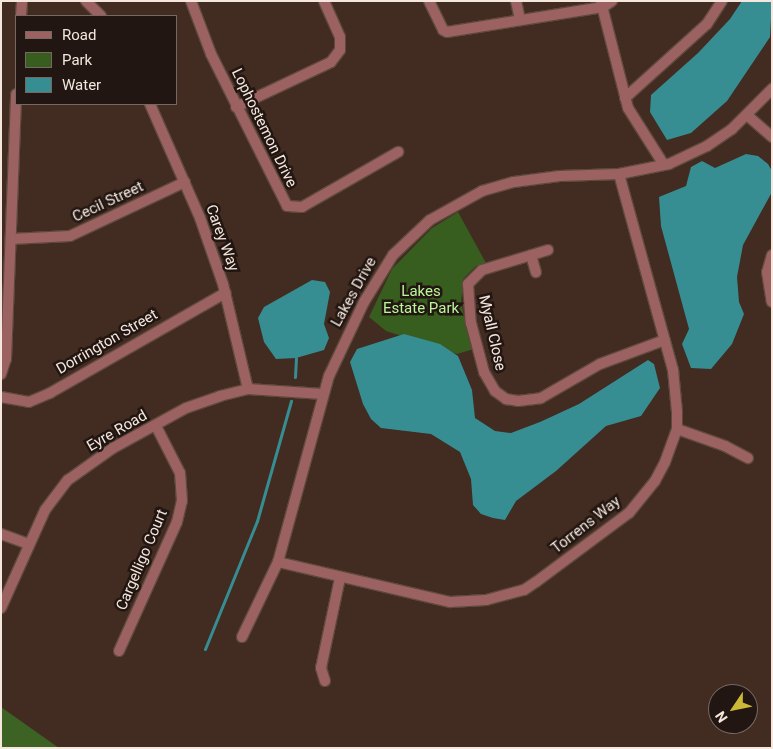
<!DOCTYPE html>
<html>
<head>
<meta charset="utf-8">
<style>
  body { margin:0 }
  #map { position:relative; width:773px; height:749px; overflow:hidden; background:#422b20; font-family:Roboto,sans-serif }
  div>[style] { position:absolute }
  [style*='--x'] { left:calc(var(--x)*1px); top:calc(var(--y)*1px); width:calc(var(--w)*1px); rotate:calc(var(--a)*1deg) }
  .green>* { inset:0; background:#375d1f }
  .forest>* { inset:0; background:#3c6323 }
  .water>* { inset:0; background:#368e92 }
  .stream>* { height:3px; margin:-1.5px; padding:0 1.5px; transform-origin:1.5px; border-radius:1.5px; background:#368e92 }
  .roads { filter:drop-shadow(1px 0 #5f493e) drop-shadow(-1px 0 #5f493e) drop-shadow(0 1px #5f493e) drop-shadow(0 -1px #5f493e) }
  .street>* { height:10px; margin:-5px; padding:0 5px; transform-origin:5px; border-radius:5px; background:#9b6261 }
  span { translate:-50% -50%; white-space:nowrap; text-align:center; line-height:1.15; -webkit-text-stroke:5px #211611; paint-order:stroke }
  .street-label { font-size:15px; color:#f5e6de }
  .park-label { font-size:15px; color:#bbf59a }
  .frame { position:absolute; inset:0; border:2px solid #f5e6de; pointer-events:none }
  .legend { position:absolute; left:15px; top:15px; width:162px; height:90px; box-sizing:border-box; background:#211611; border:1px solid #766963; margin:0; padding:6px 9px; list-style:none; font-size:15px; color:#f5e6de }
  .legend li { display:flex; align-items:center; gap:10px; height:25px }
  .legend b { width:25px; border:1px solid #766963 }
  .north { position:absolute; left:708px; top:684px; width:50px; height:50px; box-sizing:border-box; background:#211611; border:1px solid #766963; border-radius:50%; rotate:236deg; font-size:14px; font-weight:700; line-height:20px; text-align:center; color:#f5e6de }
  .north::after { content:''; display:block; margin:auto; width:18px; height:22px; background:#ccb938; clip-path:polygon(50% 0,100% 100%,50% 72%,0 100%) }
</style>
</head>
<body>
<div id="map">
  <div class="green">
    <div style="clip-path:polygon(458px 212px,486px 263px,476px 266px,463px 279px,461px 304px,474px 349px,457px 354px,386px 331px,369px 317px,392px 269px,432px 228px)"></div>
  </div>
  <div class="forest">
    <div style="clip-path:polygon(1px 707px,59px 748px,1px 748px)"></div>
  </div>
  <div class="water">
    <div style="clip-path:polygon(742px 1px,772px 1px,770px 37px,727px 101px,691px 133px,667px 140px,650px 112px,651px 95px,698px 53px,730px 19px)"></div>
    <div style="clip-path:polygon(746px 154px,758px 156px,768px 164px,772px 171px,772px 192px,743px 245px,737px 277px,739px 302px,744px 314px,732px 344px,711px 369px,691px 368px,682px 344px,689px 329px,661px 226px,659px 197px,686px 186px,691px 167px,702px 161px,715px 168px)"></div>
    <div style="clip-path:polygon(312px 280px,325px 282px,330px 292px,324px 324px,329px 338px,324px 350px,296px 358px,276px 359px,264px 342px,258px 318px,264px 307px)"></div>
    <div style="clip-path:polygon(404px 334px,440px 344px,458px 356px,472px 390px,475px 418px,495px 431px,511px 433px,540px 422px,579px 404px,648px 360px,654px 364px,660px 388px,641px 416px,606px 426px,556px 471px,516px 501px,505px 520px,493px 518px,481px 514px,473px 505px,471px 479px,460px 452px,431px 434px,381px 428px,371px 419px,363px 404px,350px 362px,357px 349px)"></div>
  </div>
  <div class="stream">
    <div style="--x:295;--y:377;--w:19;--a:-87"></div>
    <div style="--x:205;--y:649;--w:138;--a:-67.9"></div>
    <div style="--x:257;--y:521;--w:125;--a:-74.2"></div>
  </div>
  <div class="roads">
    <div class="street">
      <div style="--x:86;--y:1;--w:21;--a:45"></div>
      <div style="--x:191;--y:1;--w:57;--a:69.3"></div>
      <div style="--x:211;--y:54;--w:170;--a:63.4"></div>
      <div style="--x:287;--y:206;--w:15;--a:4"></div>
      <div style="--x:302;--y:207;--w:111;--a:-29.8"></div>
      <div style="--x:429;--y:1;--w:32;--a:64"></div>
      <div style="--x:443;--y:30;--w:4;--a:27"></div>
      <div style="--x:447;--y:32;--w:158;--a:-9.1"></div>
      <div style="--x:603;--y:7;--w:11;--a:-34"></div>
      <div style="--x:516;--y:1;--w:19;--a:78"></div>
      <div style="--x:601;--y:2;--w:109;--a:75.7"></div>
      <div style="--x:628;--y:108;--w:67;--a:57.7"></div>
      <div style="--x:21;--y:16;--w:15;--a:-86"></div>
      <div style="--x:625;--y:98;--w:110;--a:-42.1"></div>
      <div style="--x:707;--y:24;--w:27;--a:-57"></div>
      <div style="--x:150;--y:104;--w:124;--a:66.3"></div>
      <div style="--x:200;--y:218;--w:70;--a:70.8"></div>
      <div style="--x:223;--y:284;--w:108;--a:76.6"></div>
      <div style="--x:236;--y:107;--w:105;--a:-25.3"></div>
      <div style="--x:331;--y:62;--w:15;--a:-53"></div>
      <div style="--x:340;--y:50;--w:13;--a:-90"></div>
      <div style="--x:340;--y:37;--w:39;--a:-114"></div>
      <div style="--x:748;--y:116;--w:32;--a:41"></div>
      <div style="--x:11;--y:239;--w:59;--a:-2.9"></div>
      <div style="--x:70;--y:236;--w:127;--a:-25.2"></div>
      <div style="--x:548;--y:250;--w:69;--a:163.1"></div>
      <div style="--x:482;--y:270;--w:20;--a:135"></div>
      <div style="--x:468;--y:284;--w:39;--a:86"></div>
      <div style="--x:471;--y:323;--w:51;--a:75.1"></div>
      <div style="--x:484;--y:372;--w:22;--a:60"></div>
      <div style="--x:495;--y:391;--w:14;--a:36"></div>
      <div style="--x:506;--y:399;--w:12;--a:9"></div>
      <div style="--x:518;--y:401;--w:23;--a:-7"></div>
      <div style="--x:541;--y:398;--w:68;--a:-30"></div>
      <div style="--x:600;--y:364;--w:69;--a:-20.3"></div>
      <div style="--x:531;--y:255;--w:18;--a:74"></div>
      <div style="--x:772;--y:255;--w:18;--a:106"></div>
      <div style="--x:767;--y:272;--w:30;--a:81"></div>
      <div style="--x:1;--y:374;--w:16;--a:-72"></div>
      <div style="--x:6;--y:359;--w:265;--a:-87.8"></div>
      <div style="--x:1;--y:397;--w:28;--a:10"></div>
      <div style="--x:29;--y:402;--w:23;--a:-23"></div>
      <div style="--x:50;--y:393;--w:202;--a:-29.7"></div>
      <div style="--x:677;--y:429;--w:51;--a:19.5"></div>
      <div style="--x:725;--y:446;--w:26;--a:28"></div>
      <div style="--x:1;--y:534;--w:30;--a:20"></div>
      <div style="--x:278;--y:562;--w:177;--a:13.1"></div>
      <div style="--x:450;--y:602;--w:36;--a:-3"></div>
      <div style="--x:486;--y:600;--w:39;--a:-15"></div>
      <div style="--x:524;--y:590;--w:14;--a:-34"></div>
      <div style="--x:536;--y:582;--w:116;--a:-36.6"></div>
      <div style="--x:629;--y:513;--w:41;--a:-50.9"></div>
      <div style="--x:655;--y:481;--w:21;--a:-62"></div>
      <div style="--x:665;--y:462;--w:35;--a:-70"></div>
      <div style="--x:677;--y:429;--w:17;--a:-90"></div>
      <div style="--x:677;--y:412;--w:42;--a:-95.4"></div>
      <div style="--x:673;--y:370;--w:203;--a:-105.4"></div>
      <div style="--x:1;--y:608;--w:107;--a:-65.8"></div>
      <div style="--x:45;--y:510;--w:38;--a:-53"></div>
      <div style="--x:68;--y:480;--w:55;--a:-35.4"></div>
      <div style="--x:113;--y:448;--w:83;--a:-28.7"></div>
      <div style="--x:186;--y:408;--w:36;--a:-19"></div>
      <div style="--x:220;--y:396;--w:29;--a:-14"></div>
      <div style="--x:248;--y:389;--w:75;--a:3.8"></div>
      <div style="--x:242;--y:637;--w:83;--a:-64.4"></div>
      <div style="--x:278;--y:562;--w:193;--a:-74.7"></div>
      <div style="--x:329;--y:376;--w:82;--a:-64.7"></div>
      <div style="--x:364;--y:302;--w:55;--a:-58.3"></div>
      <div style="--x:393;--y:255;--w:51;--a:-43.4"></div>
      <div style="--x:430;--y:220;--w:60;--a:-29.1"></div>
      <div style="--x:482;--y:191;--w:33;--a:-16"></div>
      <div style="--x:514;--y:182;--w:46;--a:-7.4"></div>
      <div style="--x:560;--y:176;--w:59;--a:-1.9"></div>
      <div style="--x:619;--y:174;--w:51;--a:-11.3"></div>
      <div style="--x:669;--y:164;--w:42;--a:-25.3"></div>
      <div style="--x:707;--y:146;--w:30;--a:-34"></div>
      <div style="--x:732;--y:129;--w:57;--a:-45"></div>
      <div style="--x:119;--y:651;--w:141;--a:-65.8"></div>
      <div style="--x:177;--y:522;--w:22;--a:-77"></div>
      <div style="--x:182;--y:501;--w:28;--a:-94"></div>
      <div style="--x:180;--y:473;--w:53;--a:-117.1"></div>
      <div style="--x:325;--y:681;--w:14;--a:-107"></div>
      <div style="--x:321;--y:668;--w:92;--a:-78.1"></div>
    </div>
  </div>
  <div class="street-label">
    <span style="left:264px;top:128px;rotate:64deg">Lophostemon Drive</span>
    <span style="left:108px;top:202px;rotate:-25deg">Cecil Street</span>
    <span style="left:222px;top:238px;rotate:70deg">Carey Way</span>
    <span style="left:354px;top:292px;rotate:-61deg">Lakes Drive</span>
    <span style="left:492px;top:333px;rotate:77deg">Myall Close</span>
    <span style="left:107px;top:342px;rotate:-30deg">Dorrington Street</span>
    <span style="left:117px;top:431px;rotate:-30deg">Eyre Road</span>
    <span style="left:586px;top:525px;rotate:-38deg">Torrens Way</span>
    <span style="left:142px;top:560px;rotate:-67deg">Cargelligo Court</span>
  </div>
  <div class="park-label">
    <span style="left:421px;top:300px">Lakes<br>Estate Park</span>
  </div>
  <div class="frame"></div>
  <ul class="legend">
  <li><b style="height:6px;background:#9b6261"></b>Road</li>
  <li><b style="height:14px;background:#375d1f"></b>Park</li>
  <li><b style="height:14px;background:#368e92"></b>Water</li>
  </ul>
  <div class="north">N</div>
</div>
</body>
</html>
